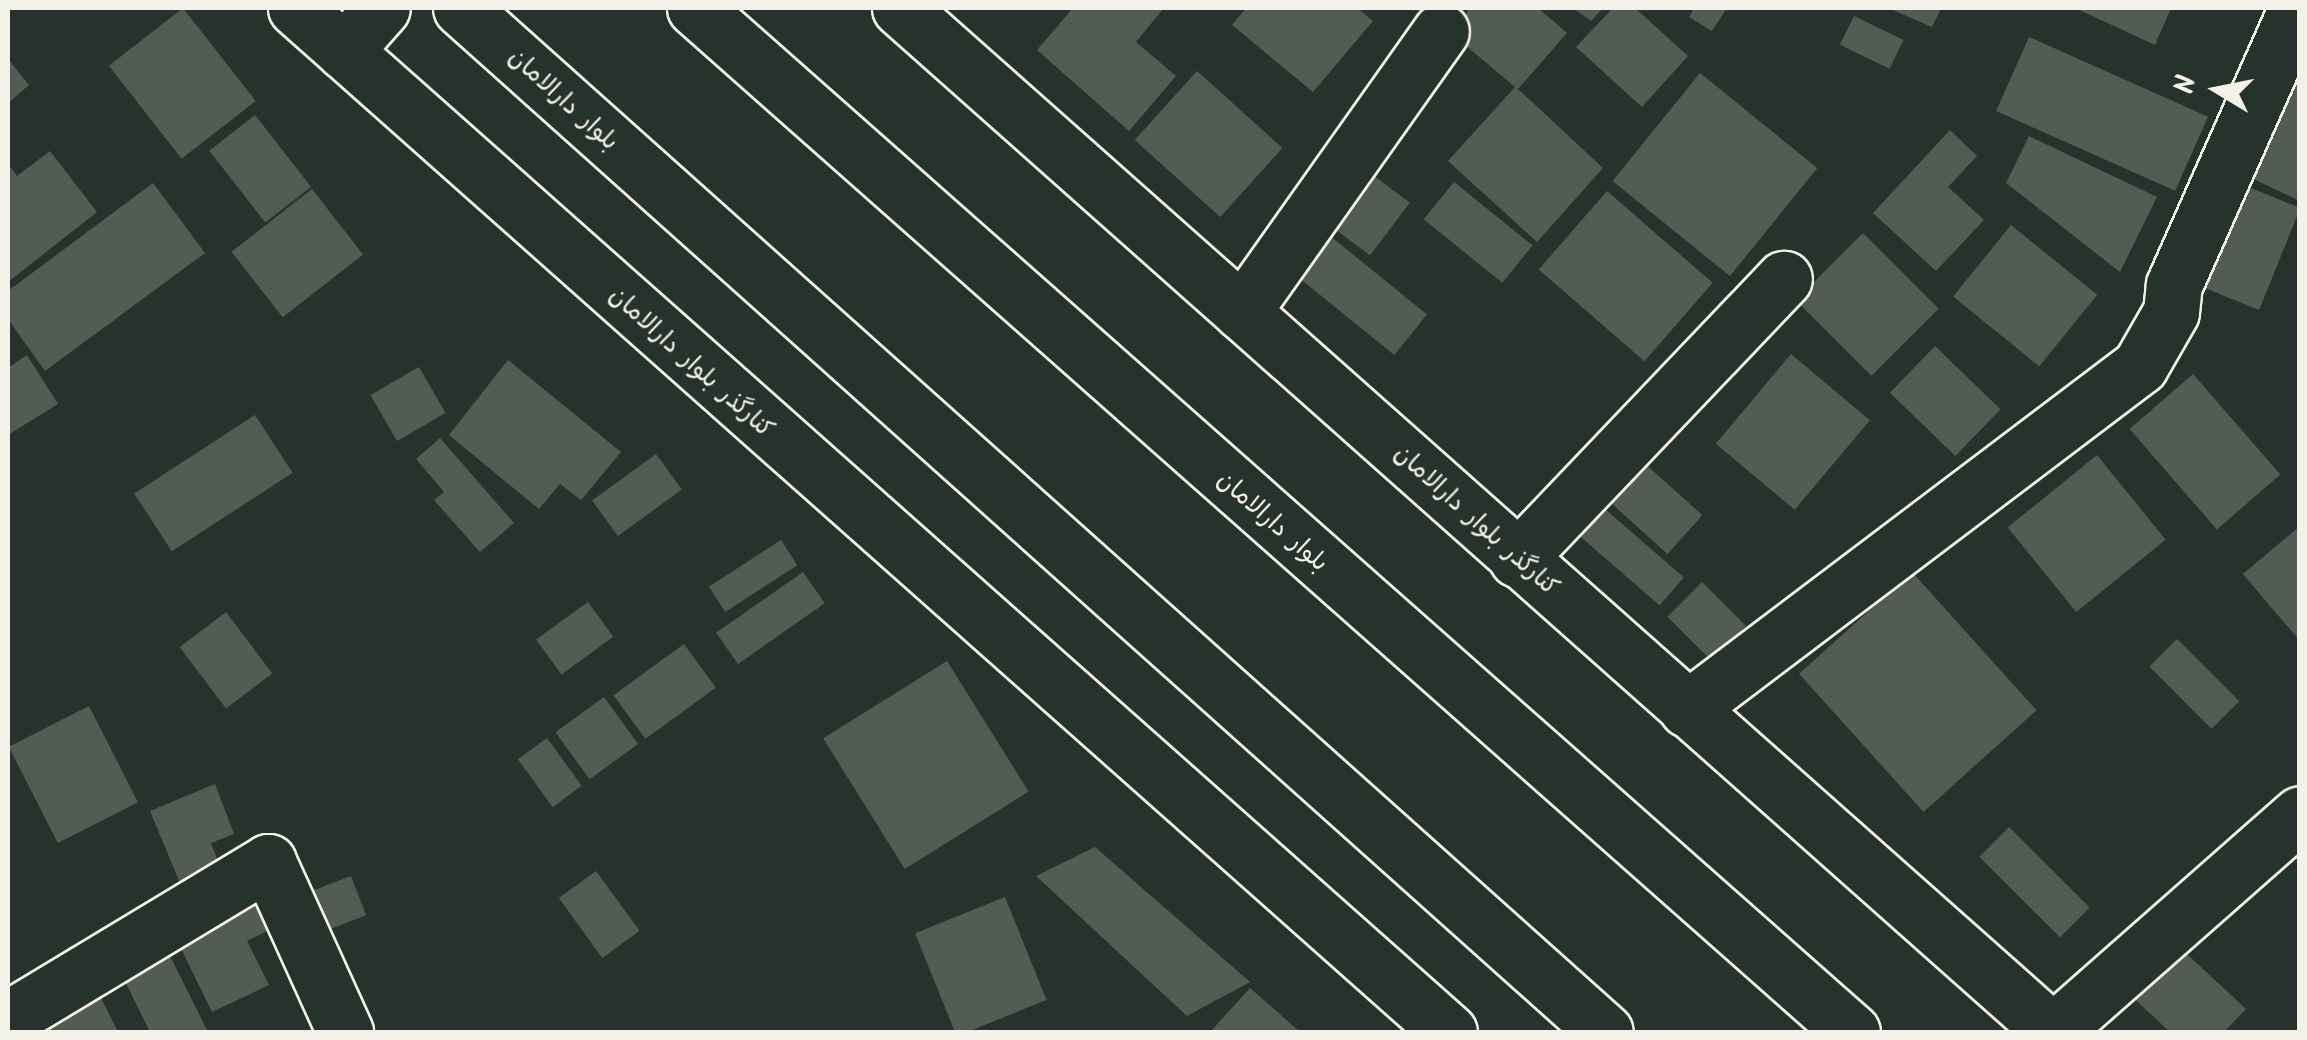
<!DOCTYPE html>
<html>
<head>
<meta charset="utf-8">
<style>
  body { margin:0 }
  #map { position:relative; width:2307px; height:1040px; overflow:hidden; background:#26332d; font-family:Kalam,"Playpen Sans Arabic",sans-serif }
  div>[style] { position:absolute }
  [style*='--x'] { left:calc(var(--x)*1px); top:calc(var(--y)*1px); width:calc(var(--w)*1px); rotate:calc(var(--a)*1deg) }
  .building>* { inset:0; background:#525c55; transform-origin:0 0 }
  .roads { filter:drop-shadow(2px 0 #f4f1e8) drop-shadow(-2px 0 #f4f1e8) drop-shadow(0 2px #f4f1e8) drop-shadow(0 -2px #f4f1e8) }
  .street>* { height:55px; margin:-27.5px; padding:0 27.5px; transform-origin:27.5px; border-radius:27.5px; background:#26332d }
  .secondary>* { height:55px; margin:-27.5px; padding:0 27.5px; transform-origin:27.5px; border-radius:27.5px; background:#26332d }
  span { translate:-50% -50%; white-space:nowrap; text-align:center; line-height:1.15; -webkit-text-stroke:8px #26332d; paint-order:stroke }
  .street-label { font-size:25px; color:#f4f1e8 }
  .frame { position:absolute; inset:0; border:10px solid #f4f1e8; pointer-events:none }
  .north { position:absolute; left:2167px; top:40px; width:100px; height:100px; -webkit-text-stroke:8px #26332d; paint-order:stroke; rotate:280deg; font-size:28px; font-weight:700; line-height:40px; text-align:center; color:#f4f1e8 }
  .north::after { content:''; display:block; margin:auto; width:35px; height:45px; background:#f4f1e8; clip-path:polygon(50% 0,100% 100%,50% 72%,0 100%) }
</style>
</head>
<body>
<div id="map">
  <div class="building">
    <div style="left:183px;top:8px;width:118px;height:94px;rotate:52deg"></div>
    <div style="clip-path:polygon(1073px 8px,1163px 9px,1136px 42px,1176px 76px,1129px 131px,1037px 50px)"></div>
    <div style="clip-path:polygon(1246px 8px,1357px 8px,1373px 21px,1313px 92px,1232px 25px)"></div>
    <div style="clip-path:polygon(1470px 8px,1538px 8px,1567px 33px,1518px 89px,1603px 168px,1537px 242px,1448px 161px,1515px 87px,1452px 34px)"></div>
    <div style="clip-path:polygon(1573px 8px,1603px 8px,1591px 21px)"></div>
    <div style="clip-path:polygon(1613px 8px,1635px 8px,1688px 56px,1642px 107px,1576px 47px)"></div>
    <div style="clip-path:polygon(1694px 8px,1727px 8px,1712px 31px,1689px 17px)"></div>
    <div style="clip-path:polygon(1888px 8px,1941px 8px,1932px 27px)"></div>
    <div style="clip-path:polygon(2075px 8px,2171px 8px,2155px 45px)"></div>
    <div style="left:1854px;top:16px;width:55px;height:32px;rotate:26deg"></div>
    <div style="left:2029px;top:37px;width:196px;height:81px;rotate:24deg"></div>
    <div style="clip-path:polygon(2300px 54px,2300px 201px,2243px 174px)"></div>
    <div style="clip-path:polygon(8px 59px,29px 85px,8px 103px)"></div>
    <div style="left:1197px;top:71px;width:115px;height:93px;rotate:42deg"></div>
    <div style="left:1700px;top:73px;width:151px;height:139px;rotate:39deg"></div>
    <div style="left:255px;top:115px;width:91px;height:58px;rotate:52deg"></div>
    <div style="clip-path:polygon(1950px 130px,1977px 156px,1948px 187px,1984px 220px,1936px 271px,1873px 213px)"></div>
    <div style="clip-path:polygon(2029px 136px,2157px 197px,2120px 272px,2006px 183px)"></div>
    <div style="clip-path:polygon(50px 151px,97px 212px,8px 282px,8px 164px,17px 176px)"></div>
    <div style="left:1361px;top:166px;width:61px;height:66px;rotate:37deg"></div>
    <div style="left:1454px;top:182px;width:101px;height:48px;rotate:39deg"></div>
    <div style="clip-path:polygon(153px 183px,205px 253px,45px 371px,8px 319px,8px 291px)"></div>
    <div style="left:2241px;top:184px;width:64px;height:110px;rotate:22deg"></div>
    <div style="left:312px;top:189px;width:83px;height:102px;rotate:52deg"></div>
    <div style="left:1607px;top:191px;width:140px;height:104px;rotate:41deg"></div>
    <div style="left:2011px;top:225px;width:111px;height:92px;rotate:39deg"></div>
    <div style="left:1319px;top:227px;width:139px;height:52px;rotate:39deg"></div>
    <div style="left:1863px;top:233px;width:107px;height:95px;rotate:45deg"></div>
    <div style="left:1935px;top:346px;width:91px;height:65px;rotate:44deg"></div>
    <div style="left:1791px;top:354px;width:103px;height:117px;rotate:40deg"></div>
    <div style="clip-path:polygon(27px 355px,58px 404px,8px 435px,8px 368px)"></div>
    <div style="clip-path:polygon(508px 360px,621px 452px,581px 500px,560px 484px,539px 509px,449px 435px)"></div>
    <div style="left:419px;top:367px;width:53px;height:56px;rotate:60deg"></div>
    <div style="left:2193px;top:374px;width:133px;height:84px;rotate:49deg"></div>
    <div style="left:255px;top:415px;width:69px;height:144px;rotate:57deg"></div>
    <div style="clip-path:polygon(440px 438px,514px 523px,480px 552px,434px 500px,444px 492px,416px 459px)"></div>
    <div style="left:1631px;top:451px;width:96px;height:52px;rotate:42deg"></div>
    <div style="left:656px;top:454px;width:44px;height:79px;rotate:54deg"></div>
    <div style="left:2097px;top:455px;width:109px;height:115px;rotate:51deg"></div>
    <div style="left:1597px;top:502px;width:115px;height:37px;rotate:41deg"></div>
    <div style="clip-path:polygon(2300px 526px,2300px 641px,2243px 574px)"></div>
    <div style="left:781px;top:540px;width:30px;height:86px;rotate:57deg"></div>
    <div style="left:803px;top:572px;width:38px;height:106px;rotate:55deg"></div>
    <div style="left:1912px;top:572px;width:186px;height:152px;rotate:48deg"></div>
    <div style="left:1702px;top:582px;width:62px;height:49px;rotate:45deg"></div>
    <div style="left:588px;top:602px;width:43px;height:64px;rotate:54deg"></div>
    <div style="left:226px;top:612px;width:77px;height:58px;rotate:53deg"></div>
    <div style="left:2177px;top:639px;width:88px;height:39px;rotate:45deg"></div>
    <div style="left:684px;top:644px;width:54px;height:87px;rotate:54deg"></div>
    <div style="left:947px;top:661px;width:154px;height:146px;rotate:58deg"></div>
    <div style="left:604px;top:697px;width:58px;height:60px;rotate:54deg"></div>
    <div style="left:89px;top:706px;width:108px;height:90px;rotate:63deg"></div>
    <div style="left:547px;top:738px;width:59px;height:36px;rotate:54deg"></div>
    <div style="clip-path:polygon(215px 784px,234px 834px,211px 843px,220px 867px,180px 883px,150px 811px)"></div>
    <div style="left:2009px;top:827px;width:114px;height:42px;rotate:45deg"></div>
    <div style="clip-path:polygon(1095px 847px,1250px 982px,1187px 1016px,1036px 876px)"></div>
    <div style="left:596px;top:871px;width:74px;height:46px;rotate:54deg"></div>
    <div style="left:351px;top:876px;width:42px;height:48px;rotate:69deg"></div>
    <div style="clip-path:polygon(260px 887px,279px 925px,247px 941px,269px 985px,212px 1012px,172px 930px)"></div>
    <div style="left:1005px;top:897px;width:111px;height:97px;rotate:68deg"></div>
    <div style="clip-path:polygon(2174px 942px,2246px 1009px,2224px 1032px,2170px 1032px,2127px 992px)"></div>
    <div style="clip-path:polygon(165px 946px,208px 1032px,150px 1032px,119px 969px)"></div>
    <div style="clip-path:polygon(95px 986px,117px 1030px,33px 1032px)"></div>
    <div style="clip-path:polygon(1250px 988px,1300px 1032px,1210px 1032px)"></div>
  </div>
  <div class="roads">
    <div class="street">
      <div style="--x:1242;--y:312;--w:344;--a:-54.7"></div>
      <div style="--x:1517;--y:559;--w:387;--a:-46.4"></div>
      <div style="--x:1687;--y:709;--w:568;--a:-37.13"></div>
      <div style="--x:2140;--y:366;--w:62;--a:-60.1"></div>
      <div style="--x:2171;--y:312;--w:27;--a:-84"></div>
      <div style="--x:2174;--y:285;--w:303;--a:-66.1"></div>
      <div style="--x:8;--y:1019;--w:304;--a:-31.1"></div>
      <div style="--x:268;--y:862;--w:187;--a:65.6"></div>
      <div style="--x:2053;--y:1032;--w:329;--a:-41.4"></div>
    </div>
    <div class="secondary">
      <div style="--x:296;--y:8;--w:1542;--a:41.61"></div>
      <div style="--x:461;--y:8;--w:1535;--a:41.83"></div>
      <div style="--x:695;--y:8;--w:1545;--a:41.51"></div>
      <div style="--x:900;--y:8;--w:1542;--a:41.61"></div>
      <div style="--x:344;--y:51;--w:57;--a:-48.5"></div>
    </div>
  </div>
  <div class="street-label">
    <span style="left:563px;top:100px;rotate:42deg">بلوار دارالامان</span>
    <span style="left:691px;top:363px;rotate:42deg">کنارگذر بلوار دارالامان</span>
    <span style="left:1476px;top:521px;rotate:42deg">کنارگذر بلوار دارالامان</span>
    <span style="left:1272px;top:522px;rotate:41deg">بلوار دارالامان</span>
  </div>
  <div class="frame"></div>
  <div class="north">N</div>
</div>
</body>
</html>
